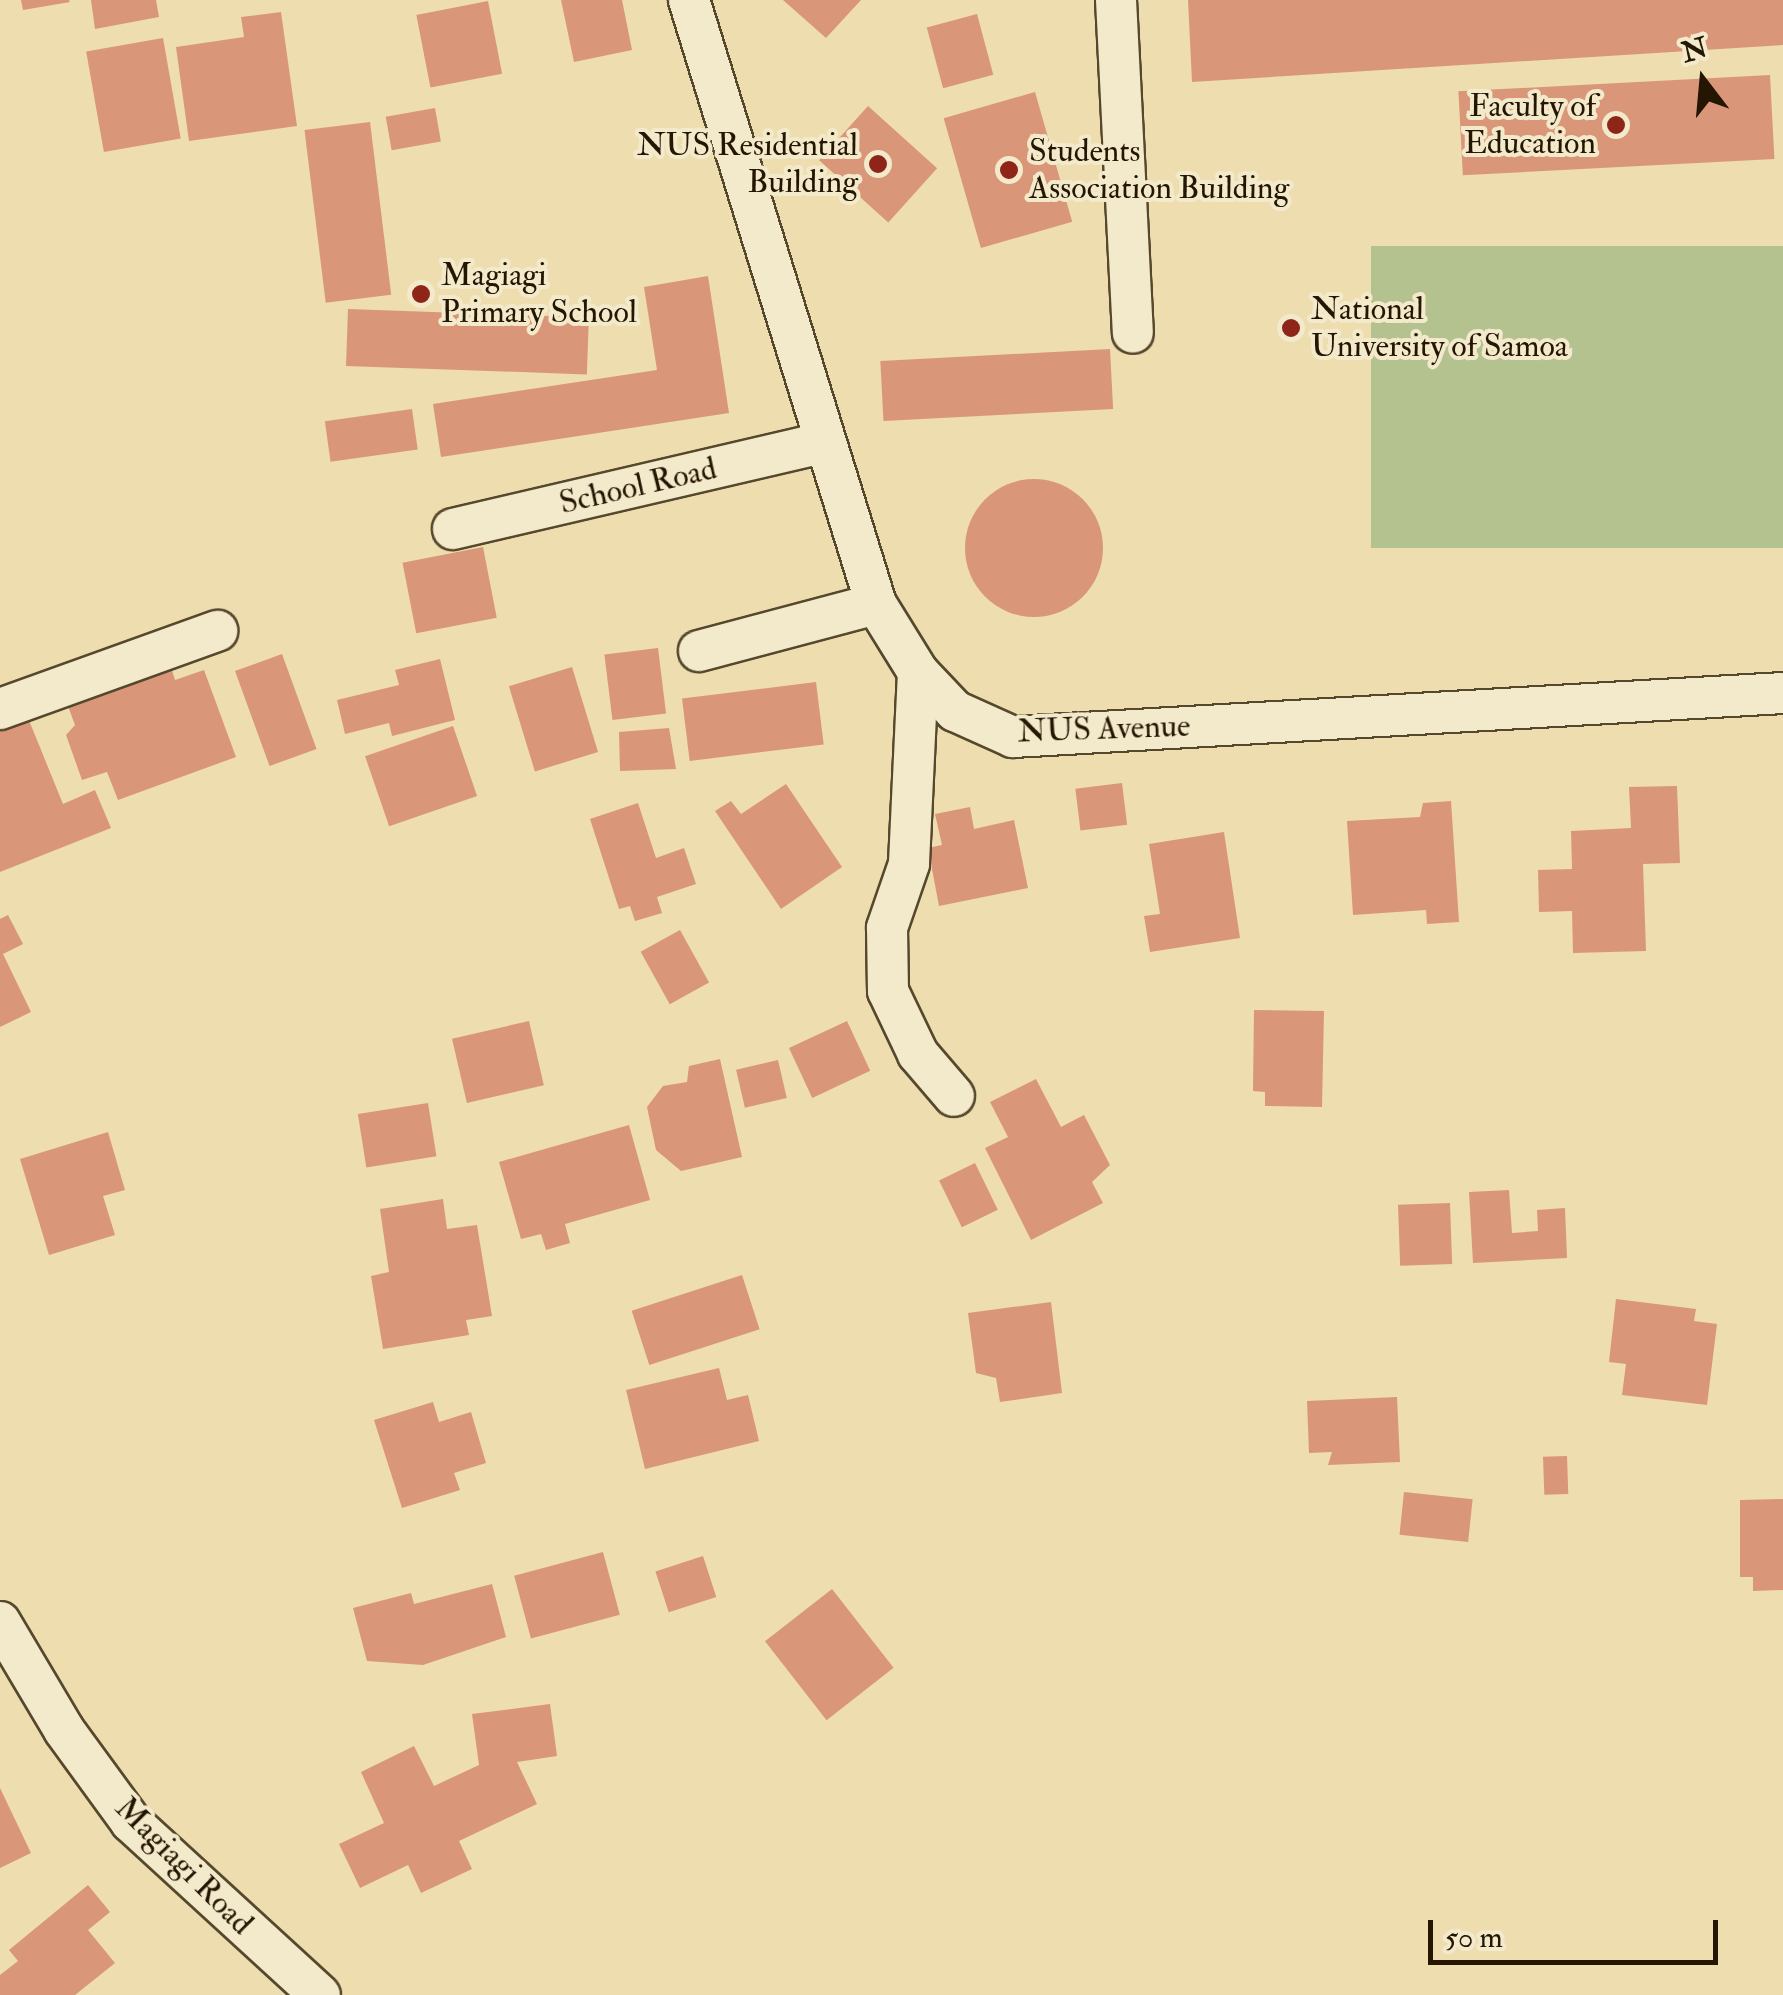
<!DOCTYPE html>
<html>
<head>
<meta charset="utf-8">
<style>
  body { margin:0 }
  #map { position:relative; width:1783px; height:1995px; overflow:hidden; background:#edddaf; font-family:"IM FELL Double Pica",serif }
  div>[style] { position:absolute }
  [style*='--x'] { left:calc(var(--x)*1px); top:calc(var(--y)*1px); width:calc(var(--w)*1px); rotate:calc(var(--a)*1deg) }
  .green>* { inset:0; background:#b3c28f; transform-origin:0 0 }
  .building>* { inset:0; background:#da9679; transform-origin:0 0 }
  .round { border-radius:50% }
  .roads { filter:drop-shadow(2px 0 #56482d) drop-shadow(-2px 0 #56482d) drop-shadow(0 2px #56482d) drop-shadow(0 -2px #56482d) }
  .minor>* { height:40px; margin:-20px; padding:0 20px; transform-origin:20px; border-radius:20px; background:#f3e9cb }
  .dots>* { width:28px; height:28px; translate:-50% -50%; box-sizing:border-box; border:5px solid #f3e9cb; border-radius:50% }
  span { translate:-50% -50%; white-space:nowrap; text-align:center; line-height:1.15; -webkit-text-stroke:8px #f3e9cb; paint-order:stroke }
  .poi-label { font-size:32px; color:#241602 }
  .right { translate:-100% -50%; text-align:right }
  .left { translate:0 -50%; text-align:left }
  .street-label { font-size:32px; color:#241602 }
  .north { position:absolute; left:1653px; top:30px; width:100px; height:100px; -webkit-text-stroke:8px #f3e9cb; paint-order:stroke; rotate:344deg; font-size:28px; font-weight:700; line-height:40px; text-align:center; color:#241602 }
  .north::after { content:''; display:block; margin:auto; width:35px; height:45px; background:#241602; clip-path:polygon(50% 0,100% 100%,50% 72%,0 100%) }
  .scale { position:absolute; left:1428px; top:1920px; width:290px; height:45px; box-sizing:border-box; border:5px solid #241602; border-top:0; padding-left:12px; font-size:30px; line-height:35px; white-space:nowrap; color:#241602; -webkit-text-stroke:8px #f3e9cb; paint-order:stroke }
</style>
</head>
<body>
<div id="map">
  <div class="green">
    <div style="left:1783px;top:246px;width:302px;height:412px;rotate:90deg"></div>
  </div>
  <div class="building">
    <div style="clip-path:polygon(21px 0,69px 0,70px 2px,23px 10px)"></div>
    <div style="clip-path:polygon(91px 0,156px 0,159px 17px,95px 29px)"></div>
    <div style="clip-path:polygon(561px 0,622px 0,632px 50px,574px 62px)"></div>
    <div style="clip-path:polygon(783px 0,861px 0,826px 38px)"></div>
    <div style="clip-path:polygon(1188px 0,1783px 0,1783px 45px,1192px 82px)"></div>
    <div style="left:488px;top:1px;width:74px;height:73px;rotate:79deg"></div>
    <div style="clip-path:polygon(281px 12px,297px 126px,189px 141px,176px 47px,244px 37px,241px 17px)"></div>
    <div style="left:977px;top:14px;width:63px;height:52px;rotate:75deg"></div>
    <div style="left:163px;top:38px;width:102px;height:78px;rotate:80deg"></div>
    <div style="left:1770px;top:75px;width:84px;height:312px;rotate:87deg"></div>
    <div style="left:1035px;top:92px;width:135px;height:95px;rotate:74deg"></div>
    <div style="left:868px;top:106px;width:93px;height:73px;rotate:42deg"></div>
    <div style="left:435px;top:108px;width:34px;height:50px;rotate:80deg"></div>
    <div style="left:370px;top:122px;width:174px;height:66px;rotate:83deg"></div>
    <div style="clip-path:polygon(708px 276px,729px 413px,441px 457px,433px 404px,657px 370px,644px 287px)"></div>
    <div style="left:348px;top:309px;width:241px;height:57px;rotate:2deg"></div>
    <div style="left:1110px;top:349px;width:60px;height:230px;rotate:87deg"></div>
    <div style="left:412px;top:409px;width:41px;height:88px;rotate:82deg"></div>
    <div class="round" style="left:965px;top:479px;width:138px;height:138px"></div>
    <div style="left:483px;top:547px;width:72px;height:82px;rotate:79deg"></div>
    <div style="left:658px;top:648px;width:66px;height:54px;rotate:83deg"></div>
    <div style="left:282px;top:654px;width:101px;height:50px;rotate:70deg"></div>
    <div style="clip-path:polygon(440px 659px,455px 720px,392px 736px,389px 723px,345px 734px,337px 700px,399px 685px,395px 670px)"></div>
    <div style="clip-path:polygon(169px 661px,175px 680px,204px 670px,236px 757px,118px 800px,107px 772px,82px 780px,66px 735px,75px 725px,65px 698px)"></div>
    <div style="left:572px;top:667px;width:89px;height:66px;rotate:73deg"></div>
    <div style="left:816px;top:682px;width:63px;height:135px;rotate:83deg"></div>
    <div style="clip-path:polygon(26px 713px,63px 804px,95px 790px,111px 828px,0 872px,0 723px)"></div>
    <div style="left:453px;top:726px;width:74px;height:93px;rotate:71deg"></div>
    <div style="clip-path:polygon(669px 728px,676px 769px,620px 771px,619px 732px)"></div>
    <div style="left:1122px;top:783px;width:42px;height:47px;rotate:83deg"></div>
    <div style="clip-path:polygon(786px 784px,842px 867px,781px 909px,715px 811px,731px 801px,741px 814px)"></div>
    <div style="clip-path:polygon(1677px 786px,1680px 863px,1643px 864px,1646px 951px,1573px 953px,1572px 911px,1539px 912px,1538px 870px,1572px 869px,1571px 831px,1631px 828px,1629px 787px)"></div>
    <div style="clip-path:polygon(1451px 801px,1459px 922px,1427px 924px,1426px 910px,1353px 915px,1347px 821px,1420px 817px,1423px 803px)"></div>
    <div style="clip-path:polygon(638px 803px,656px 858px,684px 848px,696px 884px,657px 897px,662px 913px,635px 921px,630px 906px,619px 909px,590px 819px)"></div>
    <div style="clip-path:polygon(970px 807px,974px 829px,1014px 820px,1028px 888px,939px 906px,928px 848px,942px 845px,935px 814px)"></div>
    <div style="clip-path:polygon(1224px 832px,1240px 938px,1150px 952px,1144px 916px,1160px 914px,1149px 844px)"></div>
    <div style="clip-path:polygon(8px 915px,23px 944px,3px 954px,31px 1012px,0 1027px,0 919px)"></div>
    <div style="left:680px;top:930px;width:60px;height:45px;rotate:61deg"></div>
    <div style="clip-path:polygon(1254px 1010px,1324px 1011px,1322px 1107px,1265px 1106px,1265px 1092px,1253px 1091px)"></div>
    <div style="left:529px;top:1021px;width:66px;height:79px;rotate:77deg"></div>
    <div style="left:847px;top:1021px;width:55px;height:64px;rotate:65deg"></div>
    <div style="clip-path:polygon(720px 1059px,742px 1157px,681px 1171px,656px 1150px,647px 1107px,663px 1086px,687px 1082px,689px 1066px)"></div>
    <div style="left:778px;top:1060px;width:39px;height:43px;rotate:77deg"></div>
    <div style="clip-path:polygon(1036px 1079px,1061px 1127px,1084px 1115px,1110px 1165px,1092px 1182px,1103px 1203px,1031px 1240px,985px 1148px,1008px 1137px,990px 1102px)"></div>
    <div style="left:428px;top:1103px;width:54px;height:71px;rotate:81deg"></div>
    <div style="clip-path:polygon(629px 1125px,650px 1200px,565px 1224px,570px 1243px,546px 1250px,541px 1234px,521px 1239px,499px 1162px)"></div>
    <div style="clip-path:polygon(108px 1132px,125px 1190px,103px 1196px,115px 1235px,49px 1255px,20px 1159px)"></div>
    <div style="left:975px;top:1163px;width:52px;height:40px;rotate:64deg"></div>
    <div style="clip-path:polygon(1509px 1190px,1512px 1233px,1538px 1231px,1537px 1210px,1565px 1208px,1567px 1258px,1473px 1263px,1469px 1192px)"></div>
    <div style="clip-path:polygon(443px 1199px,447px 1229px,477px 1225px,492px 1316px,466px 1320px,469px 1335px,383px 1349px,371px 1276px,389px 1272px,380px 1209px)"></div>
    <div style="left:1450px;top:1203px;width:61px;height:52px;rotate:88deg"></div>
    <div style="left:742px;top:1275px;width:57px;height:116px;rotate:72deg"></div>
    <div style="clip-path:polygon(1616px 1299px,1696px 1309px,1694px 1321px,1717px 1324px,1707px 1405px,1622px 1395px,1626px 1364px,1609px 1362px)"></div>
    <div style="clip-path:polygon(1051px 1302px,1062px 1393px,1000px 1402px,996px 1378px,976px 1373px,968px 1313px)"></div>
    <div style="clip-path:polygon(719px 1368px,727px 1400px,748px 1395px,759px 1441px,645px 1469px,626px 1390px)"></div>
    <div style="clip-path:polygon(1397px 1397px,1400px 1462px,1328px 1465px,1332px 1452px,1309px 1453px,1307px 1401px)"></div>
    <div style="clip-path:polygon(433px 1402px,439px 1422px,471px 1412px,486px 1463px,454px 1473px,460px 1490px,402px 1508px,374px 1420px)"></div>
    <div style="left:1567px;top:1456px;width:38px;height:24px;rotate:88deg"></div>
    <div style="left:1404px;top:1492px;width:69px;height:43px;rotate:6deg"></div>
    <div style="clip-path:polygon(1783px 1499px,1783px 1590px,1753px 1591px,1753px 1577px,1740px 1577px,1740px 1500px)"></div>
    <div style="left:603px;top:1552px;width:65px;height:92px;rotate:75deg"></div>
    <div style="left:703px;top:1556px;width:43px;height:50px;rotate:72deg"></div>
    <div style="clip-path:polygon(492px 1584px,506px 1637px,423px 1665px,367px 1661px,353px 1608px,411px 1593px,414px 1604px)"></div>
    <div style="left:832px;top:1589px;width:100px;height:85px;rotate:52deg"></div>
    <div style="clip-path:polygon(550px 1704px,557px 1756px,517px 1762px,537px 1804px,459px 1841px,472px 1869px,421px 1893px,408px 1865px,360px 1888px,339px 1844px,384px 1823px,361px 1772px,414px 1746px,434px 1786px,479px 1765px,472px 1714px)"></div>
    <div style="clip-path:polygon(0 1788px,31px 1853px,0 1868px)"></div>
    <div style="clip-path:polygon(88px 1885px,110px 1912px,88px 1930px,115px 1963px,75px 1995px,0 1995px,0 1975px,18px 1961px,9px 1950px)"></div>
  </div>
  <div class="roads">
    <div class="minor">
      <div style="--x:689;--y:0;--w:632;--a:72.8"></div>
      <div style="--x:876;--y:604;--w:80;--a:58.3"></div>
      <div style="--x:918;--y:672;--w:54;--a:46.5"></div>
      <div style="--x:955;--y:711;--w:64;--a:24.1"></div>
      <div style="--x:1013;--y:737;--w:771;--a:-3.27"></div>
      <div style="--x:1116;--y:0;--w:333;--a:87.1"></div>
      <div style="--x:453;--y:529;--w:380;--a:-13.1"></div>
      <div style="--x:699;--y:651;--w:183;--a:-14.9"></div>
      <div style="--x:918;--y:672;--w:192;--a:92.7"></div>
      <div style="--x:909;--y:864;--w:68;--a:109"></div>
      <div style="--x:887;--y:928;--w:63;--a:89.1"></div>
      <div style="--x:888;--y:991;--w:70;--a:64.5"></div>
      <div style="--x:918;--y:1054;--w:55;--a:49.4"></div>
      <div style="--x:0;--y:709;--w:231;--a:-19.8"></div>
      <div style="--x:0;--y:1622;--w:126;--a:59.3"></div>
      <div style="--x:64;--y:1730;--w:114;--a:53.9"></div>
      <div style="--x:131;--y:1822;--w:256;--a:42.5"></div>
    </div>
  </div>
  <div class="dots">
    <div style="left:1616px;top:125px;background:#8f2418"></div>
    <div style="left:878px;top:164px;background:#8f2418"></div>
    <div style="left:1009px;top:170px;background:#8f2418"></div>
    <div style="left:421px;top:294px;background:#8f2418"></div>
    <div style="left:1291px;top:328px;background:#8f2418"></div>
  </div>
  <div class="poi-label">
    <span class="right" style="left:1596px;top:125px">Faculty of<br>Education</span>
    <span class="right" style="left:858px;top:164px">NUS Residential<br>Building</span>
    <span class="left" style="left:1029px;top:170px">Students<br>Association Building</span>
    <span class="left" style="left:441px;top:294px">Magiagi<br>Primary School</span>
    <span class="left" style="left:1311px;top:328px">National<br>University of Samoa</span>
  </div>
  <div class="street-label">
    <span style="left:638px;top:486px;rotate:-13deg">School Road</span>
    <span style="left:1104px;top:729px;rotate:-2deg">NUS Avenue</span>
    <span style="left:184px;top:1866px;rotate:45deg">Magiagi Road</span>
  </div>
  <div class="north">N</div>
  <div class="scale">50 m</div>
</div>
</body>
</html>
